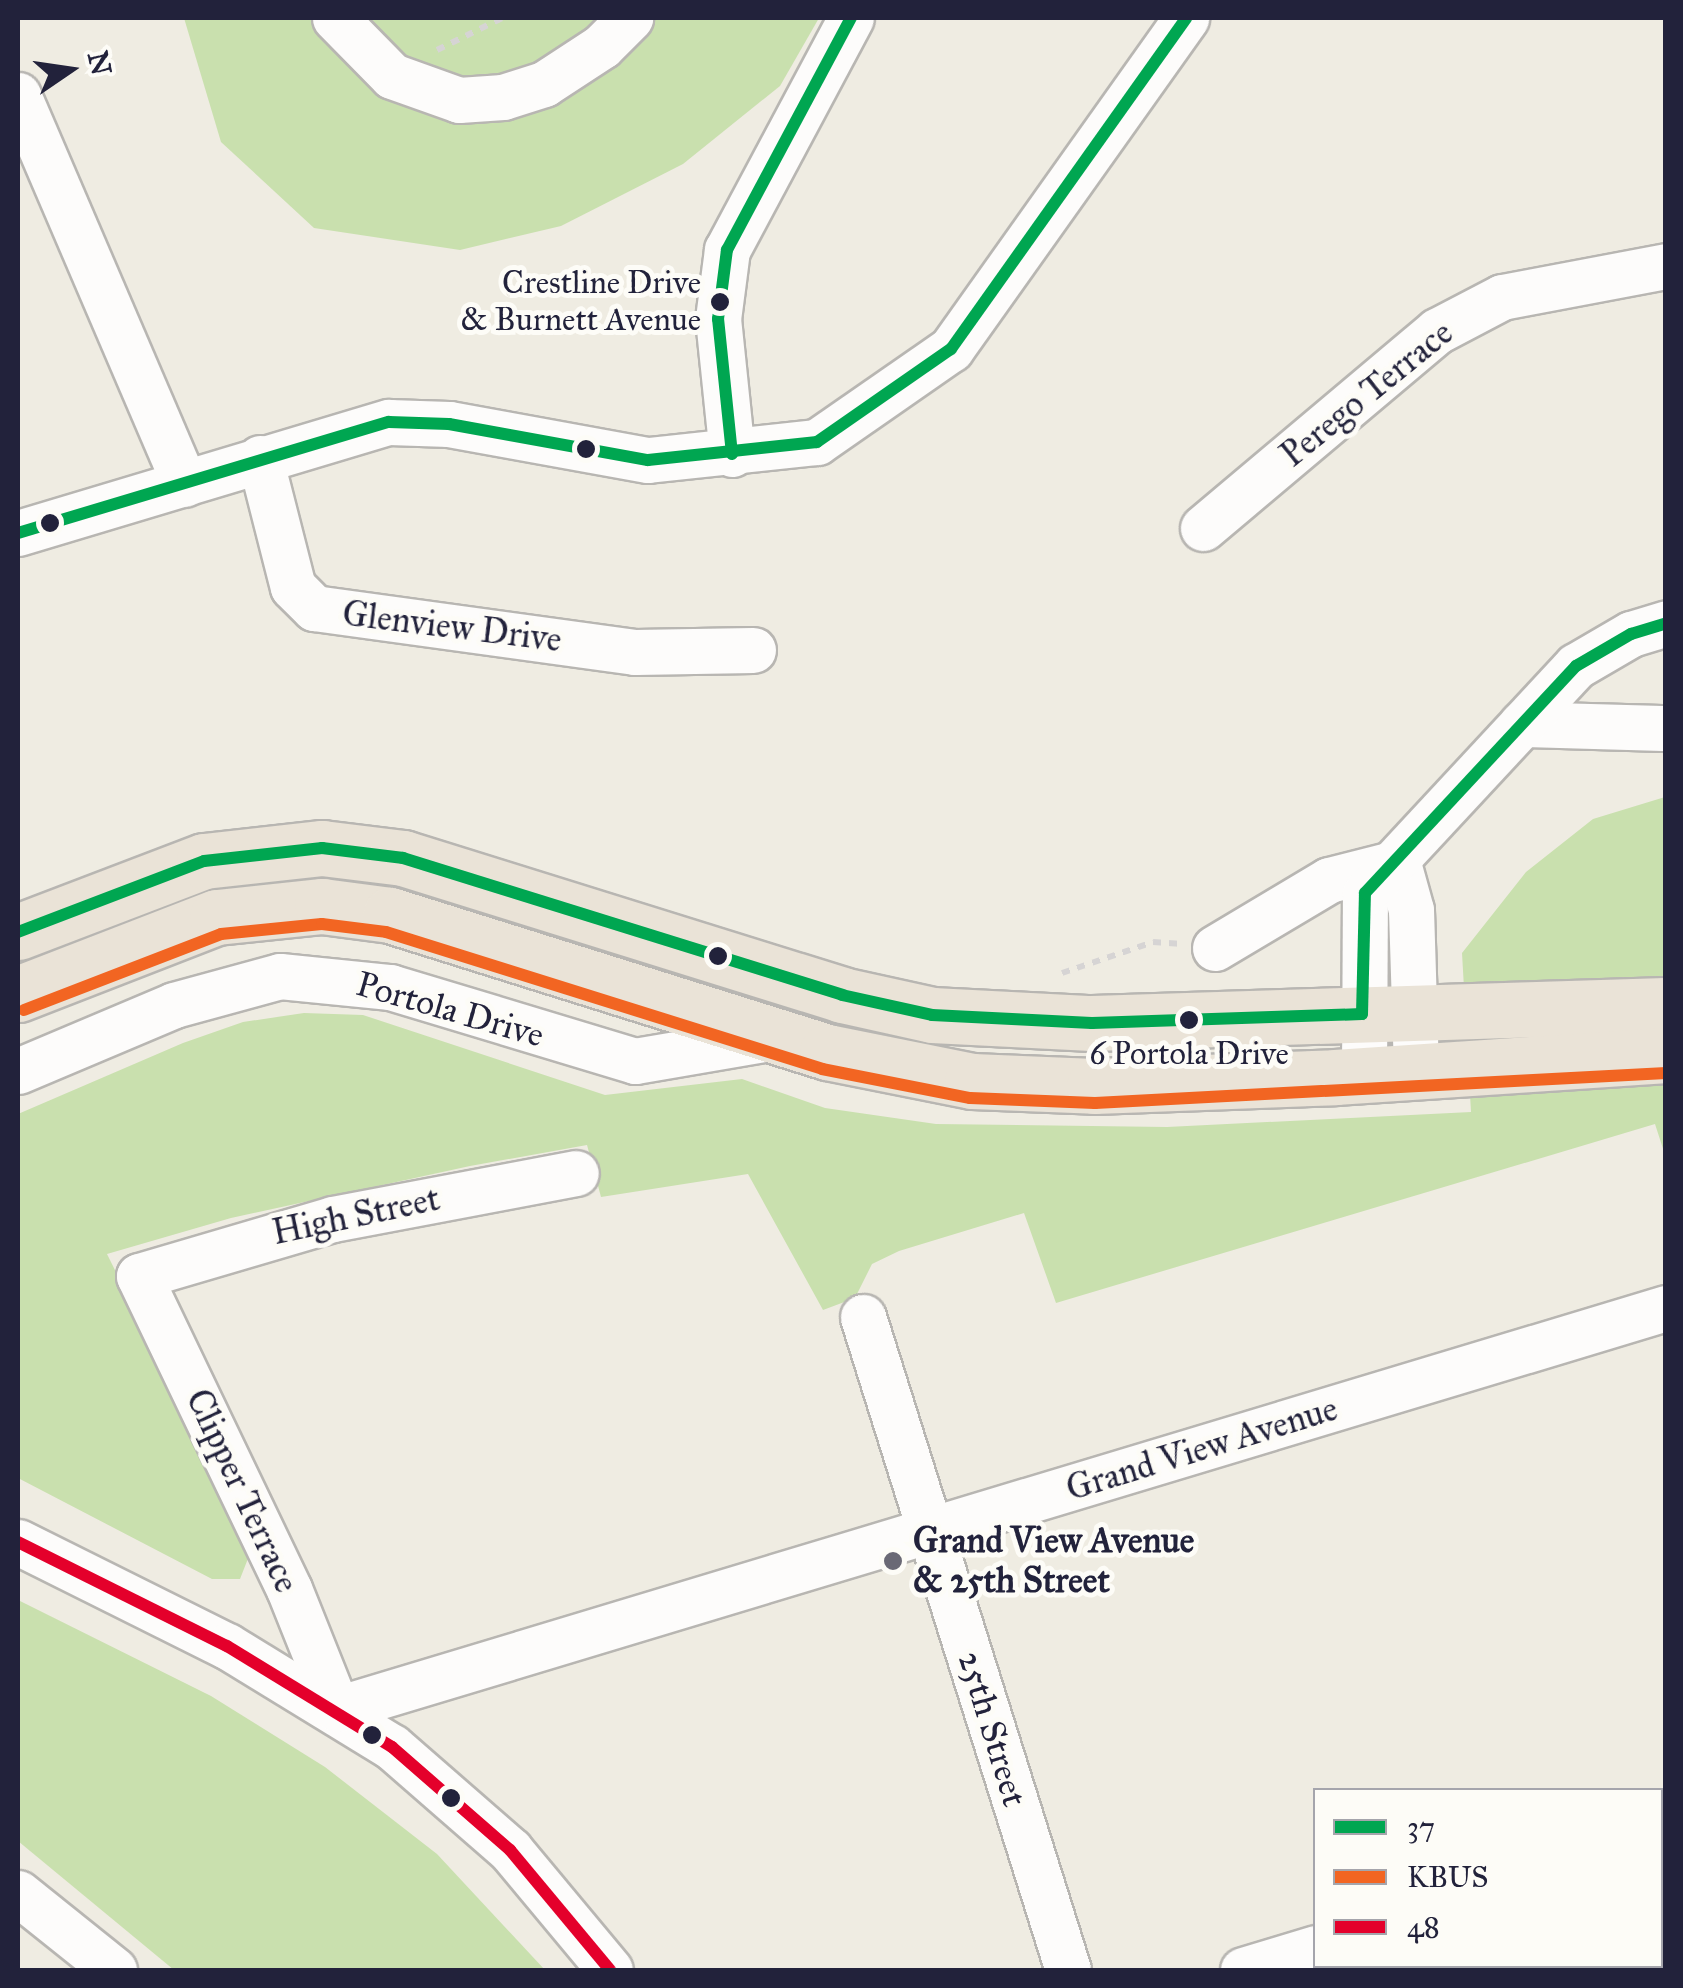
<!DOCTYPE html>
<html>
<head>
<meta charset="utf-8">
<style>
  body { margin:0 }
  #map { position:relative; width:1683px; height:1988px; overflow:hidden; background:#efece2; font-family:"IM FELL Great Primer",serif }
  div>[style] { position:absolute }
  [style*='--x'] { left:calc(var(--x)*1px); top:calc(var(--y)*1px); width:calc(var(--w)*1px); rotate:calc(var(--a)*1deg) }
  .green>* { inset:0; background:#c9e0ae }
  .path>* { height:6px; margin-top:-3px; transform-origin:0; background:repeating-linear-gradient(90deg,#d6d4d4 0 8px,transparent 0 16px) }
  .roads { filter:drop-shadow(2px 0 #b8b6b2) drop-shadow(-2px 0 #b8b6b2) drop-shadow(0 2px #b8b6b2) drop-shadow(0 -2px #b8b6b2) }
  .minor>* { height:45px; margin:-22.5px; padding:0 22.5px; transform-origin:22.5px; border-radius:22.5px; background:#fdfcfb }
  .major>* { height:55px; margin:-27.5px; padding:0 27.5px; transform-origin:27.5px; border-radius:27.5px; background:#eae3d7 }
  .bus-1>* { height:12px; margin:-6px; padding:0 6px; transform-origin:6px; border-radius:6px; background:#00a651 }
  .bus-2>* { height:12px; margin:-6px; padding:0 6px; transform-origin:6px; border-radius:6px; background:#f26522 }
  .bus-3>* { height:12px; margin:-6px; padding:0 6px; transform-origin:6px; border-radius:6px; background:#e4002b }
  .dots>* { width:28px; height:28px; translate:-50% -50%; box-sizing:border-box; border:5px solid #fdfcf7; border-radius:50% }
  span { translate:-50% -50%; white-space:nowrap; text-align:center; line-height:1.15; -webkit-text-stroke:10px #fdfcf7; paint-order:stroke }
  .bus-label { font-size:32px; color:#22223b }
  .right { translate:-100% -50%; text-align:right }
  .street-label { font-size:35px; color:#22223b }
  .poi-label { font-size:35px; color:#22223b; font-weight:700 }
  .left { translate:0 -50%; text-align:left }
  .frame { position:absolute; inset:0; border:20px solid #22223b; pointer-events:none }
  .legend { position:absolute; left:1313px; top:1788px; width:350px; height:180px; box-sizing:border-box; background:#fdfcf7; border:2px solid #a5a5ac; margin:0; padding:12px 18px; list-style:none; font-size:30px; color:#22223b }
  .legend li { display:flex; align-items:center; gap:20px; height:50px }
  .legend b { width:50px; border:2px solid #a5a5ac }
  .north { position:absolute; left:20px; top:20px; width:100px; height:100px; -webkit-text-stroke:8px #fdfcf7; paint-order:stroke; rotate:77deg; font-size:28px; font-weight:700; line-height:40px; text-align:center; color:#22223b }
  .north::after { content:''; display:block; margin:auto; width:35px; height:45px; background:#22223b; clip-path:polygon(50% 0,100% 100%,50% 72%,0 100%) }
</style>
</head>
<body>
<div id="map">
  <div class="green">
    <div style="clip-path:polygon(184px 18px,819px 18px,780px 86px,683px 164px,561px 226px,460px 250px,314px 228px,221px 142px)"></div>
    <div style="clip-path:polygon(1665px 797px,1665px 1155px,1655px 1124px,1056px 1303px,1024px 1213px,899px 1251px,872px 1264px,855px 1298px,823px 1310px,748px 1174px,601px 1197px,587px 1145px,470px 1166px,231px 1218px,107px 1254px,240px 1522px,249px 1556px,240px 1579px,212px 1579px,18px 1478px,18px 1114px,183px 1043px,243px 1022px,304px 1013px,363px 1015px,605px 1095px,742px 1079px,825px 1108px,936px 1124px,1167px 1127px,1471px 1112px,1462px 953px,1526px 872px,1593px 819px)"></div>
    <div style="clip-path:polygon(18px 1600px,211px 1696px,325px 1767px,437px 1854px,545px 1970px,174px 1970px,18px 1841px)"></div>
  </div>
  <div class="path">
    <div style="--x:437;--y:50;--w:72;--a:-26.2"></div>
    <div style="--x:1062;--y:973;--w:96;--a:-18.8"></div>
    <div style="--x:1153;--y:942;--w:26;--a:4"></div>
  </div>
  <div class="roads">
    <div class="minor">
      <div style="--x:335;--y:18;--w:81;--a:45.5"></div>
      <div style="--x:392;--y:76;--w:71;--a:19.7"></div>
      <div style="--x:459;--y:100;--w:44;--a:-3.9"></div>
      <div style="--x:503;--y:97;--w:43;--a:-17.6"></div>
      <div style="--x:544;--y:84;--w:69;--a:-33.2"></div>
      <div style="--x:602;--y:46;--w:40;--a:-45"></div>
      <div style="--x:18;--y:95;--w:423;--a:66.8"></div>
      <div style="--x:732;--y:454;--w:136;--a:-95.9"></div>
      <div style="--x:718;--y:319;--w:70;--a:-82.6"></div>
      <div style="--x:727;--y:250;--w:263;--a:-61.9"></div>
      <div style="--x:260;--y:458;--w:133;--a:75.7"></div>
      <div style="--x:293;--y:587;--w:30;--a:45"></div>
      <div style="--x:314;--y:608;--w:324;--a:7.8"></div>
      <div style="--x:635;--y:652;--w:118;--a:-1"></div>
      <div style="--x:1203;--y:528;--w:306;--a:-40.1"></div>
      <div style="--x:1437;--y:331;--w:73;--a:-27.6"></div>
      <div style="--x:1502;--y:297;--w:167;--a:-10.7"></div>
      <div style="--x:18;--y:533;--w:387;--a:-16.7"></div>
      <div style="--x:389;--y:422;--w:60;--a:1.9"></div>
      <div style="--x:449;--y:424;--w:202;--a:10.3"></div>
      <div style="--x:648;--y:460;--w:170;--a:-6.1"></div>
      <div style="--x:817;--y:442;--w:163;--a:-34.8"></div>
      <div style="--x:951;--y:349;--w:406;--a:-54.6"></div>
      <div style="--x:1522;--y:724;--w:144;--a:1.6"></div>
      <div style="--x:1398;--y:863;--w:49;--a:74.5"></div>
      <div style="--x:1411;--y:910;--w:162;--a:88.2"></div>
      <div style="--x:1215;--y:948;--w:133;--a:-30.8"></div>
      <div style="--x:1329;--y:880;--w:69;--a:-14.2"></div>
      <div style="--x:18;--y:1071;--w:169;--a:-22.9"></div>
      <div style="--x:174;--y:1005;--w:110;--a:-15.3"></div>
      <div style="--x:280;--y:976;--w:111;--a:5.7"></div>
      <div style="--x:390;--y:987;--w:256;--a:16.8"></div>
      <div style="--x:635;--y:1061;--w:142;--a:-9.7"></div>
      <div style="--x:1364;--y:1076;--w:183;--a:-89.7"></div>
      <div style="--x:1365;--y:893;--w:310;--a:-47.1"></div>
      <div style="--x:1576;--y:666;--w:64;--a:-30.2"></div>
      <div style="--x:1631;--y:634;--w:37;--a:-17"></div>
      <div style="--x:863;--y:1317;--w:684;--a:72.57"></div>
      <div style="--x:18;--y:1542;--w:233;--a:26.5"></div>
      <div style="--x:227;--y:1646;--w:193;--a:31.5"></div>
      <div style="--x:392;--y:1747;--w:157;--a:41.1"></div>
      <div style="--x:510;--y:1850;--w:156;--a:50.2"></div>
      <div style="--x:337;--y:1709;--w:1388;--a:-16.79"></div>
      <div style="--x:337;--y:1709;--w:129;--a:-111.8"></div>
      <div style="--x:289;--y:1589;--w:347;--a:-115.6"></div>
      <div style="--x:139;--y:1276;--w:202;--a:-16.4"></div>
      <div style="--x:333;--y:1219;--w:247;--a:-10.7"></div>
      <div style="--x:1660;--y:1840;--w:6;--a:-9"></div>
      <div style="--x:18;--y:1893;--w:123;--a:38.7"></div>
      <div style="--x:1243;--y:1970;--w:76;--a:-16.8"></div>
    </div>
    <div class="major">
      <div style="--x:18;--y:932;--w:199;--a:-20.9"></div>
      <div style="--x:204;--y:861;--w:119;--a:-6.3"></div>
      <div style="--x:322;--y:848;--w:82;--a:7"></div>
      <div style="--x:403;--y:858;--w:460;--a:17.3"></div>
      <div style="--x:842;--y:995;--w:92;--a:12.5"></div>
      <div style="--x:932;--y:1015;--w:160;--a:2.9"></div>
      <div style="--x:1092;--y:1023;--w:574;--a:-1.8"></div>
      <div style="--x:18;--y:994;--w:213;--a:-21.2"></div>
      <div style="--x:217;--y:917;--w:106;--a:-6"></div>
      <div style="--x:322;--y:906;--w:69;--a:7.5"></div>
      <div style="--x:390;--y:915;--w:458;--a:17.4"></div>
      <div style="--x:827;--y:1052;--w:148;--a:11.3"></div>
      <div style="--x:972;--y:1081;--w:122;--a:2.3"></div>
      <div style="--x:1094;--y:1086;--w:241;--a:-2.1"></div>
      <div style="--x:1335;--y:1077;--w:332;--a:-3.8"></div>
    </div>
  </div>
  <div class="bus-1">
    <div style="--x:732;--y:454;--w:136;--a:-95.9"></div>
    <div style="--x:718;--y:319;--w:70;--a:-82.6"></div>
    <div style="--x:727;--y:250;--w:263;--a:-61.9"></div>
    <div style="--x:18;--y:533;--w:387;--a:-16.7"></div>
    <div style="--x:389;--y:422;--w:60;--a:1.9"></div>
    <div style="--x:449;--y:424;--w:202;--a:10.3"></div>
    <div style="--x:648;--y:460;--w:170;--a:-6.1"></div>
    <div style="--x:817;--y:442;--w:163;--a:-34.8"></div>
    <div style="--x:951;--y:349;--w:406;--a:-54.6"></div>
    <div style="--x:18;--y:932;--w:199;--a:-20.9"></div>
    <div style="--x:204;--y:861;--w:119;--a:-6.3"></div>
    <div style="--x:322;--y:848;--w:82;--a:7"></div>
    <div style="--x:403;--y:858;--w:460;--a:17.3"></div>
    <div style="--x:842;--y:995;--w:92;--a:12.5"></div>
    <div style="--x:932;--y:1015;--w:160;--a:2.9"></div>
    <div style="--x:1092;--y:1023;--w:270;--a:-1.9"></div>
    <div style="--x:1362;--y:1014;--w:121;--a:-88.6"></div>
    <div style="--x:1365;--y:893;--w:310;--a:-47.1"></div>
    <div style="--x:1576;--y:666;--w:64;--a:-30.2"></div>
    <div style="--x:1631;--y:634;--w:37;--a:-17"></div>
  </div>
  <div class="bus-2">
    <div style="--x:24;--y:1010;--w:211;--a:-21.1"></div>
    <div style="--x:221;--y:934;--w:101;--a:-5.7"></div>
    <div style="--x:322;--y:924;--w:64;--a:7.1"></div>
    <div style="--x:386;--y:932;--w:457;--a:17.4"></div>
    <div style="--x:822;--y:1069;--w:151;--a:11.1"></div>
    <div style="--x:970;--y:1098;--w:125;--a:2.3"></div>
    <div style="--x:1095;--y:1103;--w:572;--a:-3.01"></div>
  </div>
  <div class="bus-3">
    <div style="--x:18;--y:1542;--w:233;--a:26.5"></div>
    <div style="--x:227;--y:1646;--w:193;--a:31.5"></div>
    <div style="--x:392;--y:1747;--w:157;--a:41.1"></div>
    <div style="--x:510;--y:1850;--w:156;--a:50.2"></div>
  </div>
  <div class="dots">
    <div style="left:720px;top:302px;background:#22223b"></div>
    <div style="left:586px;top:449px;background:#22223b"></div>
    <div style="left:50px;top:523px;background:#22223b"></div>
    <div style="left:718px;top:956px;background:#22223b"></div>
    <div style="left:1189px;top:1020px;background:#22223b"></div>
    <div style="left:893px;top:1561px;background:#6a6975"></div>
    <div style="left:372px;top:1735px;background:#22223b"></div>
    <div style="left:451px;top:1798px;background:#22223b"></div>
  </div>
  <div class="bus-label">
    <span class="right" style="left:701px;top:302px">Crestline Drive<br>&amp; Burnett Avenue</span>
    <span style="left:1189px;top:1054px">6 Portola Drive</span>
  </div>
  <div class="street-label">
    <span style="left:1367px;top:394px;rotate:-39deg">Perego Terrace</span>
    <span style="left:452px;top:627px;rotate:7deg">Glenview Drive</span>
    <span style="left:450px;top:1010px;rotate:16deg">Portola Drive</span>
    <span style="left:356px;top:1216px;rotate:-12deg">High Street</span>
    <span style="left:1202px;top:1449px;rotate:-17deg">Grand View Avenue</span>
    <span style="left:242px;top:1491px;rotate:65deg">Clipper Terrace</span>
    <span style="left:992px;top:1729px;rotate:73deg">25th Street</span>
  </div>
  <div class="poi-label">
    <span class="left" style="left:913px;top:1561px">Grand View Avenue<br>&amp; 25th Street</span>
  </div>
  <div class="frame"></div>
  <ul class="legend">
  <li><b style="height:12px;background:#00a651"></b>37</li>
  <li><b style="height:12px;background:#f26522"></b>KBUS</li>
  <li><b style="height:12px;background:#e4002b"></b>48</li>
  </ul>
  <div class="north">N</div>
</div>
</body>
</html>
